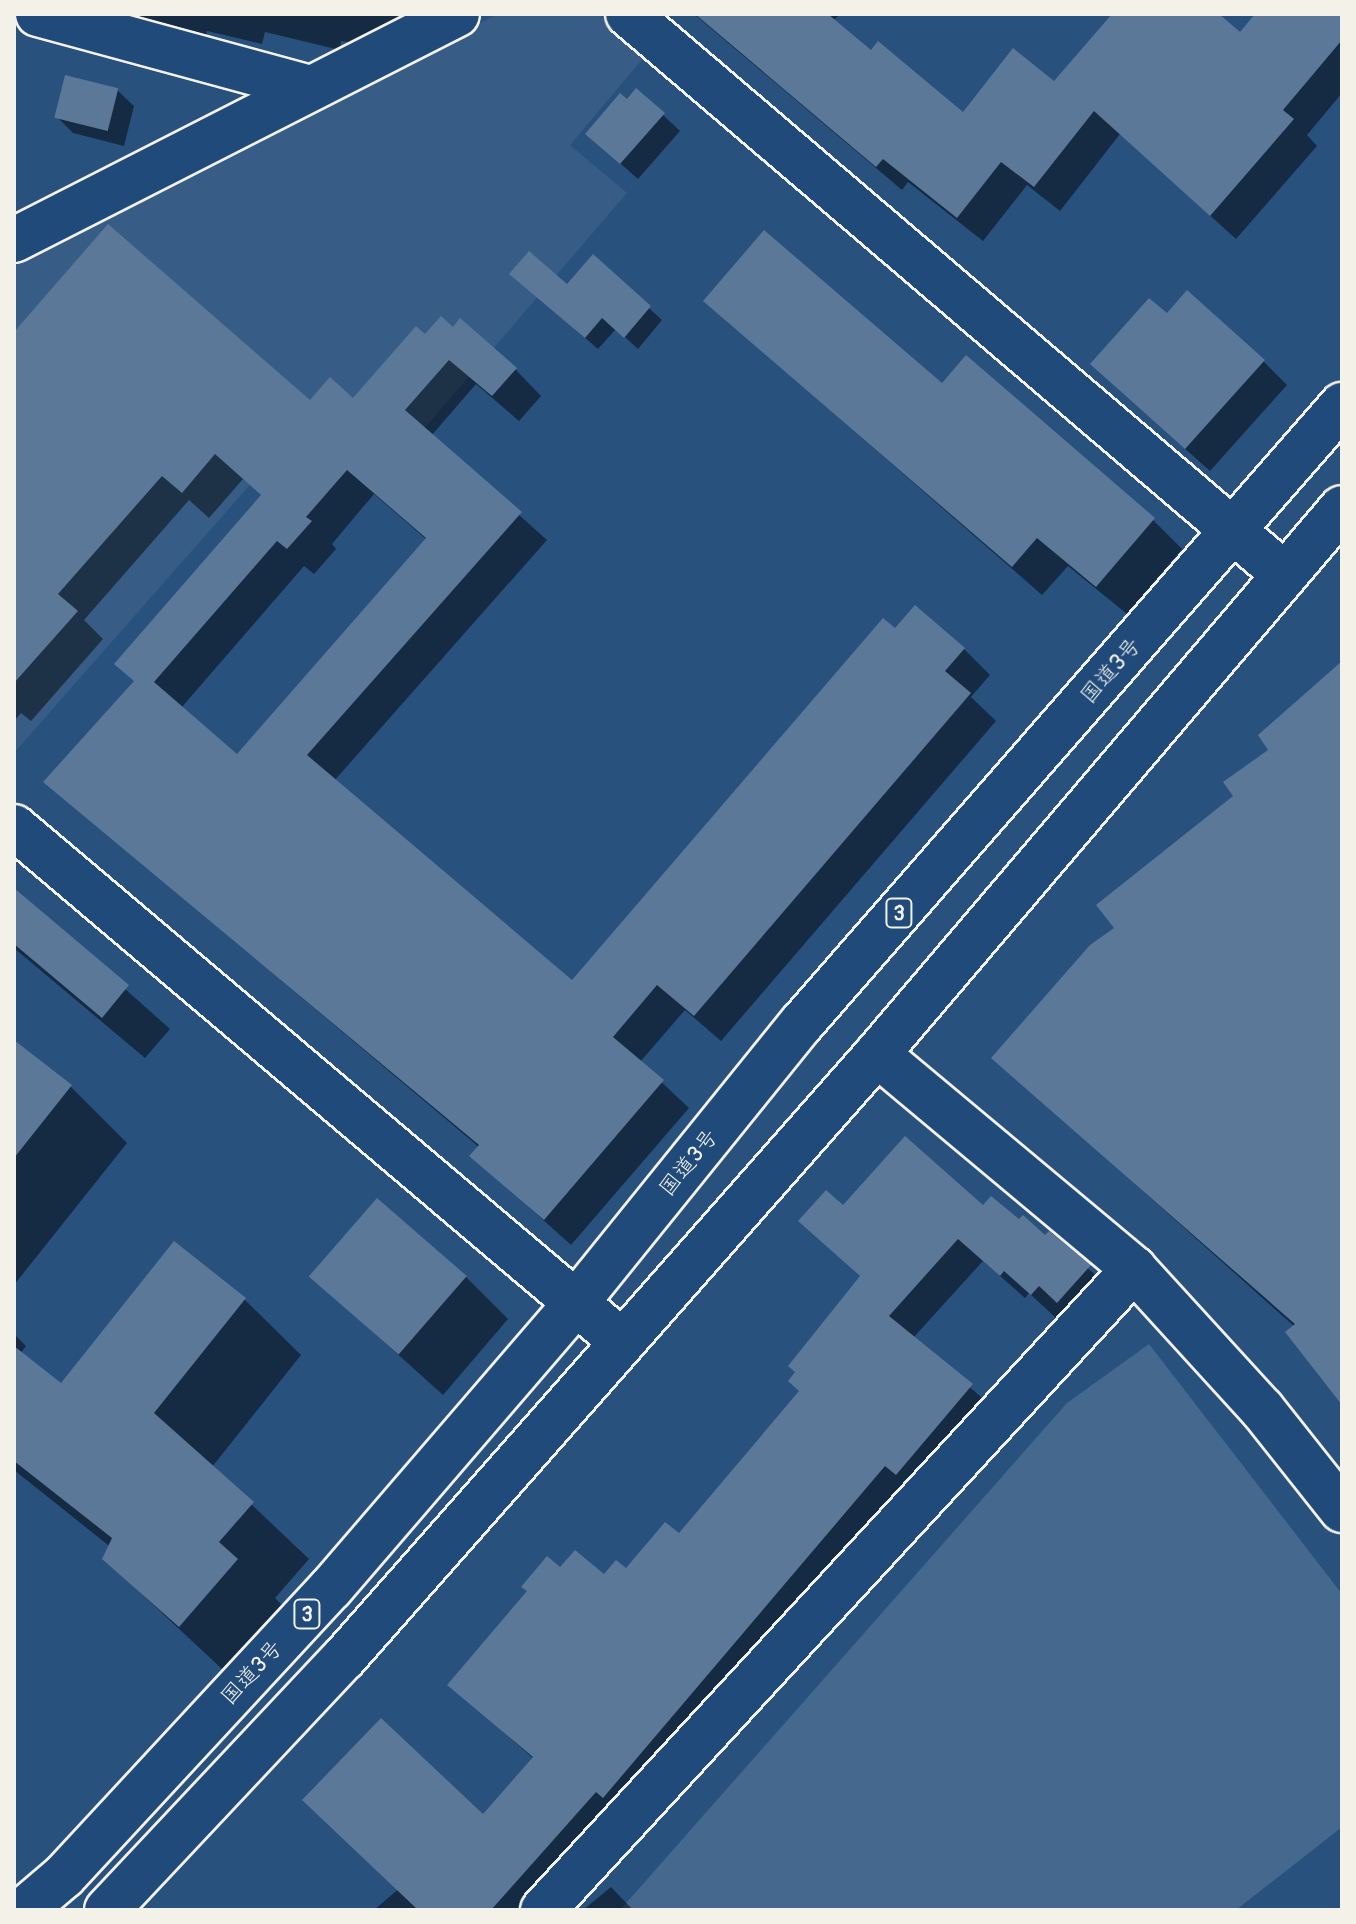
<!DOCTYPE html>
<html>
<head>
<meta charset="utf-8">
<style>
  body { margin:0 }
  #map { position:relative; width:1356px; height:1924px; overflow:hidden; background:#28517e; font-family:Pangolin,"Klee One",sans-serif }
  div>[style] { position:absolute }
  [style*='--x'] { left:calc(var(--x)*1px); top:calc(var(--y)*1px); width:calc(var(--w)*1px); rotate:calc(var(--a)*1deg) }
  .built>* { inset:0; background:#375d86 }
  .green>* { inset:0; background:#45688e }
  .shadow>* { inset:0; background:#0007 }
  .building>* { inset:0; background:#5b7899; transform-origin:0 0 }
  .roads { filter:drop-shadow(2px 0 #f4f1e8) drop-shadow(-2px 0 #f4f1e8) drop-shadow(0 2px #f4f1e8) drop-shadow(0 -2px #f4f1e8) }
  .minor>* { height:44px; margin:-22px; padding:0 22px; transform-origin:22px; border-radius:22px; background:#1f4a7a }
  .highway>* { height:44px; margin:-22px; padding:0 22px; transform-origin:22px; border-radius:22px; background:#1f4a7a }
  span { translate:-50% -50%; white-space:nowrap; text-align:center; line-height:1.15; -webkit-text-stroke:8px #1f4a7a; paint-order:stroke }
  .shield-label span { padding:2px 6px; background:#1f4a7a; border:2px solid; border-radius:6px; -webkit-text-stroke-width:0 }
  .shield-label { font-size:20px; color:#f4f1e8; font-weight:700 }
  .street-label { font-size:22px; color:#f4f1e8 }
  .frame { position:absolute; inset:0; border:16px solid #f4f1e8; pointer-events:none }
</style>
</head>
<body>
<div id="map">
  <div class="built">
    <div style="clip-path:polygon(498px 14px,598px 14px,645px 56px,570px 145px,627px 193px,373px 488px,299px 429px,14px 753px,14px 260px)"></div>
  </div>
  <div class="green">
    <div style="clip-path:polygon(1149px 1344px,1342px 1594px,1342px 1827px,1236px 1910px,620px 1910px,1067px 1403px)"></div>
  </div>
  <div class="shadow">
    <div style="clip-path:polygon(102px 14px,407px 14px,405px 34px,380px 46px,341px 41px,340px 50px,265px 32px,262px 44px,207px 31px,206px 37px)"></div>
    <div style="clip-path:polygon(694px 14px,840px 14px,833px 21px,871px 53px,963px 115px,1054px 84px,1114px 14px,1216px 14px,1240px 35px,1258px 14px,1339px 14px,1342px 93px,1307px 135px,1317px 146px,1236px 239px,1120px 134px,1060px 211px,1027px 185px,983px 241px,908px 182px,902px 190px)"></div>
    <div style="clip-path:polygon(117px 90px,134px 106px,124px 146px,73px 133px,57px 117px)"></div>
    <div style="clip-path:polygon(627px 102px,663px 115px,680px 131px,638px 179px,587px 134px)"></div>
    <div style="clip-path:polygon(593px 257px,662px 320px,638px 349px,616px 329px,598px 349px,511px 274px,567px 287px)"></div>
    <div style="clip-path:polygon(705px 301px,942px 386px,1153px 520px,1182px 549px,1127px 614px,1068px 566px,1042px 595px)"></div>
    <div style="clip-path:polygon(evenodd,14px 335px,310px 403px,353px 400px,425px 337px,515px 369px,541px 396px,519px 421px,476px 384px,431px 436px,547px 540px,334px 781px,572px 983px,895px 631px,964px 649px,990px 675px,971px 697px,996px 721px,721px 1041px,685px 1010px,640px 1062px,689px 1108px,571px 1245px,472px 1156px,479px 1147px,46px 782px,135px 682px,263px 496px,243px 479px,209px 518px,189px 500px,84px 620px,103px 639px,31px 721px,21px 713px,14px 721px,14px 335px,374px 494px,427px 540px,237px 757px,181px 708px,304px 566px,314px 574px,336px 549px,332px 544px,374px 494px)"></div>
    <div style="clip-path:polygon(1263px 361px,1287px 385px,1210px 471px,1117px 388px)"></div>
    <div style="clip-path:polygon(1342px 666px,1342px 1402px,1295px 1327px,994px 1058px,1236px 797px)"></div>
    <div style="clip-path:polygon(14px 890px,170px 1029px,145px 1058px,14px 948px)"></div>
    <div style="clip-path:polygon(14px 1042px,71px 1087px,127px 1143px,14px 1285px)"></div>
    <div style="clip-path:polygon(844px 1208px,983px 1208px,1046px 1238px,1050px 1234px,1113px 1291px,1082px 1325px,1064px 1309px,1056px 1318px,1029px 1293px,1025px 1298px,983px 1261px,913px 1338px,995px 1409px,536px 1910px,374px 1910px,483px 1817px,534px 1759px,450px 1685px,560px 1570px,604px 1576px,626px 1571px,679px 1536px,801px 1392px,861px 1277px,801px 1221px)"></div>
    <div style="clip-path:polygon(312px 1277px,466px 1277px,508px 1319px,443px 1395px)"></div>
    <div style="clip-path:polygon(244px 1299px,301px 1355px,212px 1467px,309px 1559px,275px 1598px,293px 1616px,236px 1682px,104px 1559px,113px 1549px,14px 1470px,14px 1334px,26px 1346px,20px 1354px,61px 1386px)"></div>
    <div style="clip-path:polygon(611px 1887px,633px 1910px,583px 1910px)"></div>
  </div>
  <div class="building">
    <div style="clip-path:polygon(695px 14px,828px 14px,871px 50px,878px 41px,963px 112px,1013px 48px,1054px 81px,1112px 14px,1219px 14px,1240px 32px,1255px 14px,1342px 14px,1342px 40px,1283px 110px,1294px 119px,1210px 216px,1094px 111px,1034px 187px,1001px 162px,957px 218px,883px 159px,876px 167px)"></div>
    <div style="left:65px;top:75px;width:55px;height:44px;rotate:14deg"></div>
    <div style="clip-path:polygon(636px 88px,665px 113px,620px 164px,585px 134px,620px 93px,627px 99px)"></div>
    <div style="clip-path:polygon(evenodd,108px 224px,310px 400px,330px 377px,353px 398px,416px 326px,425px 334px,441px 316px,453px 327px,460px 318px,517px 368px,492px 396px,449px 360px,405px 410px,522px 512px,307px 755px,572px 980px,883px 618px,895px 628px,915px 605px,965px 648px,945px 671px,971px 693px,694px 1016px,657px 985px,613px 1037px,664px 1080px,544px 1220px,469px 1156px,479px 1145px,43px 782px,134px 681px,114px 664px,261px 495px,215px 454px,182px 493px,162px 476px,58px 594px,78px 611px,14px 683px,14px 332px,108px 224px,347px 470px,426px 538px,237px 754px,154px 682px,277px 541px,287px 549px,312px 521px,306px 517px,347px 470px)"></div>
    <div style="clip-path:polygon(764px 230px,942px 383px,966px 355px,1155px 518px,1096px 587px,1037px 538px,1012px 567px,703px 301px)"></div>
    <div style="clip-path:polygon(529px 251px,567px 284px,593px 254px,651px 306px,624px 338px,602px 318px,585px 338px,509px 274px)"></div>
    <div style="clip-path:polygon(1187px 290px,1265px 360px,1185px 449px,1090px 364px,1149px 298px,1167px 313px)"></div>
    <div style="clip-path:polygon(1342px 661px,1342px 1405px,1285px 1332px,1295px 1324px,991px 1058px,1090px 945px,1114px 928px,1096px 905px,1233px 796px,1223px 782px,1268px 750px,1258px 735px)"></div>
    <div style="clip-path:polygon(14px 888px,129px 985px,102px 1018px,14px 944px)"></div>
    <div style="clip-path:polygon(14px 1040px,72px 1085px,14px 1158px)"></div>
    <div style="clip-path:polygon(905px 1136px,983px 1205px,991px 1196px,1019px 1219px,1023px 1215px,1045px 1235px,1049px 1231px,1091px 1265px,1057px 1303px,1039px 1286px,1031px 1295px,1004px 1271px,1000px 1276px,958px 1239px,889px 1316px,973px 1384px,896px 1475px,885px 1466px,603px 1798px,596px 1792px,491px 1910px,418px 1910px,302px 1800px,381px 1718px,483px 1814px,533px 1757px,447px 1685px,527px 1591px,521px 1587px,547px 1556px,560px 1567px,575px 1550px,604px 1574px,616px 1560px,626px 1568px,665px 1522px,679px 1533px,799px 1391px,788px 1381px,795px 1372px,788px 1366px,860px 1276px,798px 1221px,826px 1190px,843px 1205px)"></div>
    <div style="left:377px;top:1198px;width:119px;height:104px;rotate:41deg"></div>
    <div style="clip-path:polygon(174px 1241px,246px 1298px,154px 1413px,254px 1502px,219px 1542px,238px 1559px,179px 1627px,102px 1559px,112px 1538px,14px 1461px,14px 1346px,61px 1383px)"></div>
  </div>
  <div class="roads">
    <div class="minor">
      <div style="--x:38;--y:14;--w:283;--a:15.2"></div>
      <div style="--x:628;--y:14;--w:864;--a:40.49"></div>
      <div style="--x:14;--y:240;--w:497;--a:-27"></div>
      <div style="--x:14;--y:827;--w:794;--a:40.25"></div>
      <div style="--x:877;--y:1054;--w:335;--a:39.9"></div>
      <div style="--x:1134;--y:1269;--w:190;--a:47.6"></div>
      <div style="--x:1262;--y:1409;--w:129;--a:51.6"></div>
      <div style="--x:543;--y:1910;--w:872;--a:-47.32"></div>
    </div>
    <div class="highway">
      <div style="--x:24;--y:1910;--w:52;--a:-40.4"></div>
      <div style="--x:64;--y:1876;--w:393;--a:-47.2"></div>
      <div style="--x:331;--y:1588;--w:374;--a:-49.3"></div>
      <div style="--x:575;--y:1304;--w:361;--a:-51.1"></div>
      <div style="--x:802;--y:1023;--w:821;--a:-48.85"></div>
      <div style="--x:107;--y:1910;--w:346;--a:-46.8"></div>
      <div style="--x:344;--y:1658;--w:806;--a:-48.57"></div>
      <div style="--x:877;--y:1054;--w:717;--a:-49.58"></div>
    </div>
  </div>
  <div class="shield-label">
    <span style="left:899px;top:913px">3</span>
    <span style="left:307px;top:1614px">3</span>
  </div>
  <div class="street-label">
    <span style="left:1111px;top:671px;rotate:-49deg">国道3号</span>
    <span style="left:689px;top:1163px;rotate:-51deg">国道3号</span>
    <span style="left:252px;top:1673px;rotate:-47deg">国道3号</span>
  </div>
  <div class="frame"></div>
</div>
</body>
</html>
